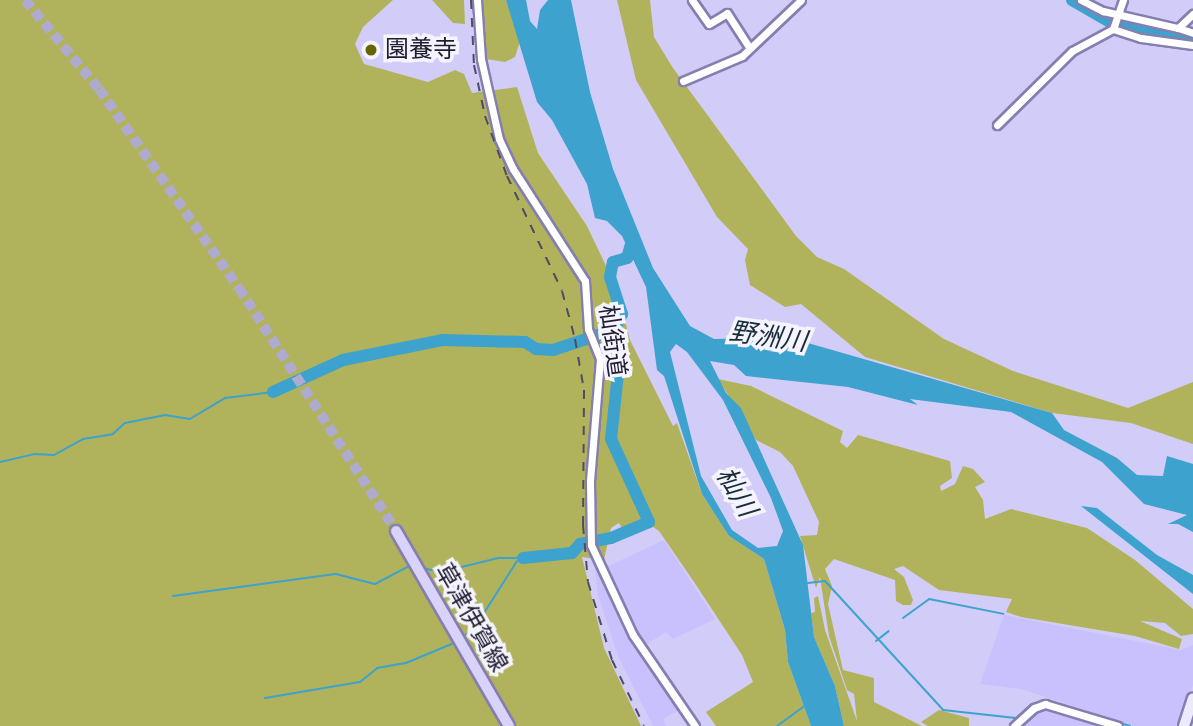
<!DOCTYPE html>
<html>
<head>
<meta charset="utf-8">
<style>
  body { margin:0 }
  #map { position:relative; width:1193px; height:726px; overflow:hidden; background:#d2cdf8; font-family:"Work Sans","Noto Sans JP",sans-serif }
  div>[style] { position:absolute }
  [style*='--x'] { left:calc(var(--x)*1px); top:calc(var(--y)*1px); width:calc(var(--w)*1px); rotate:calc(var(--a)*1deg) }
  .built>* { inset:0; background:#c9c1fe }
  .green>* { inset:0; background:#b0b35b }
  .water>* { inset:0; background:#3da2cd }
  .stream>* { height:2px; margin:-1px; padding:0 1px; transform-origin:1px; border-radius:1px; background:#3da2cd }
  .river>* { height:12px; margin:-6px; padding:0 6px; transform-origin:6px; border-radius:6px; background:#3da2cd }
  .primary-tunnel>* { height:10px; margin-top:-5px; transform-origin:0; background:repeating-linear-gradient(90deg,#aeaad0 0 10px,transparent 0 15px) }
  .roads { filter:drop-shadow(2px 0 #857fb0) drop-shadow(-2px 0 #857fb0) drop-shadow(0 2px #857fb0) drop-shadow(0 -2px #857fb0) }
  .street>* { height:7px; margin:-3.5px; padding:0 3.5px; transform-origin:3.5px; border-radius:3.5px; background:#fff }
  .secondary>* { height:10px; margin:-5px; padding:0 5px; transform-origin:5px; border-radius:5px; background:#ece9fd }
  .primary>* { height:10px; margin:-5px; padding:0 5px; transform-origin:5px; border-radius:5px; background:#d9d3fb }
  .rail>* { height:2px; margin-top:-1px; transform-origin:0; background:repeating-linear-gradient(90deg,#4f4c65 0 9px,transparent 0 18px) }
  .dots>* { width:19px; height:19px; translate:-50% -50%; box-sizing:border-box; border:4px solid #f4f3fe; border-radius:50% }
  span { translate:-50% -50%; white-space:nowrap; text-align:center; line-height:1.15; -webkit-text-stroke:7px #f4f3fe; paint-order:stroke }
  .poi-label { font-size:24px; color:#1f1d30 }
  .left { translate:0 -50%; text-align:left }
  .street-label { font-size:24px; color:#1f1d30 }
  .water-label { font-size:26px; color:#192e39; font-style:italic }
</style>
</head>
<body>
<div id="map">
  <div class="built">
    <div style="clip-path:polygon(664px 540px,715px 619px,673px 639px,666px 632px,644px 646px,604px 568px)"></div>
    <div style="clip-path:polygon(594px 559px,632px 637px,681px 709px,663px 719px,666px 726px,653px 726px,618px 656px,598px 596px)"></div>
    <div style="clip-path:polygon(1004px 615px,1181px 650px,1193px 645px,1193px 685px,1180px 726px,1134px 726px,1021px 689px,980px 684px)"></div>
    <div style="clip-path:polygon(1045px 707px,1108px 726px,1018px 726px)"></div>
  </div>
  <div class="green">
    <div style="clip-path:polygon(0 0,393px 0,363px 27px,355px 44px,364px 64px,428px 82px,455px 70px,464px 74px,472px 93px,517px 87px,538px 153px,587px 226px,617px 289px,630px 340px,673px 426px,677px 423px,702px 494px,729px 536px,764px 559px,785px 630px,788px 662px,811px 726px,716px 726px,706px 712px,753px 682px,742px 655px,694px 582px,659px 531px,644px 521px,624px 532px,619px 523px,611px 528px,604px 560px,582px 557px,604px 648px,641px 726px,0 726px)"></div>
    <div style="clip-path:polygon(432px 0,464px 0,465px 24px,453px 23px)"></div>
    <div style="clip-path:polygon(481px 0,506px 0,520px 41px,515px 57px,505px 62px,486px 59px)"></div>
    <div style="clip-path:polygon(617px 0,650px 0,654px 37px,673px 68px,796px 236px,817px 257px,844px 269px,944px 339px,1013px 371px,1128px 408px,1193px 382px,1193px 444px,1131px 423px,1052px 413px,865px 357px,801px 304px,785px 307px,750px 285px,745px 260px,748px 249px,717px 217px,636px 80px)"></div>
    <div style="clip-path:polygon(718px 379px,751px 386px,843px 431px,840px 442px,847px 448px,858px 435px,950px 461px,952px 478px,940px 486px,941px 491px,955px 484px,963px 466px,973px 469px,985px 482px,975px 487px,983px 500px,985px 519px,1011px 509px,1087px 528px,1135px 560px,1193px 609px,1193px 634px,1181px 636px,1165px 623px,1140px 621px,1182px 639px,1179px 649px,1135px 636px,1021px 617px,1006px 612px,1012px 599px,939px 590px,903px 566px,894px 569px,904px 577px,913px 600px,911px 605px,903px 605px,896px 601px,895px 580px,834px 559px,825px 569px,832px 586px,828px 604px,843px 670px,874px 678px,874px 702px,922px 726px,844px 726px,835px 686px,814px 637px,811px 613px,815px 612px,814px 598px,818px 596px,825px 630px,857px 721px,854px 694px,847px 690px,829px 636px,820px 577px,816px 588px,800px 536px,817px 535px,819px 522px,793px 466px,780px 452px,756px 440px)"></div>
    <div style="clip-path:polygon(939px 710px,969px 718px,969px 726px,928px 726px,921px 722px)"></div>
  </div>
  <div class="water">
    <div style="clip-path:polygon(evenodd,506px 0,526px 0,530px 21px,537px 29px,540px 10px,548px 0,571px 0,590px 92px,613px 169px,653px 268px,690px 326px,714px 339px,787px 337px,1052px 413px,1064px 430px,1117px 458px,1137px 475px,1163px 476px,1167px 456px,1193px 464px,1193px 532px,1178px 524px,1168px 524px,1187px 515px,1144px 504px,1102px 462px,1011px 412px,910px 399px,918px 405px,848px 387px,746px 376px,734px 365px,710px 361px,726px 393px,741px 408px,803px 545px,814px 637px,835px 686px,844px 726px,811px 726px,788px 662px,785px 630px,764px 559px,729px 536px,702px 494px,664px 376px,657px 370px,646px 287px,622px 236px,607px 221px,595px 218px,587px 184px,552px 120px,537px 102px,506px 0,676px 344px,687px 352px,723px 400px,771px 498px,783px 531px,777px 546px,758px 548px,732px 530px,701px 476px,670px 352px,676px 344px)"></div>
    <div style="clip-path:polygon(1081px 506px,1097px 508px,1157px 555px,1193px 575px,1193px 594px)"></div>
  </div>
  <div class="stream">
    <div style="--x:0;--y:462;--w:35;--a:-13"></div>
    <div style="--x:34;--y:454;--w:20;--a:3"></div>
    <div style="--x:54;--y:455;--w:33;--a:-29"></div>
    <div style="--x:83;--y:439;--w:30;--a:-9"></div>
    <div style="--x:113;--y:434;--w:16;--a:-43"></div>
    <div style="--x:125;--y:423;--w:41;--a:-11.3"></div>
    <div style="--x:165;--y:415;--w:25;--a:9"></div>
    <div style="--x:190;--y:419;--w:41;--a:-31"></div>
    <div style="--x:225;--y:398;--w:48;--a:-7.1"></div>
    <div style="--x:423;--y:568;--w:18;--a:13"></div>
    <div style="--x:441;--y:572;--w:59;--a:-13.8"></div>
    <div style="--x:498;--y:558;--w:25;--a:0"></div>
    <div style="--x:808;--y:583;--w:17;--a:-7"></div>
    <div style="--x:825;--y:581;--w:175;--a:47.5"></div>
    <div style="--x:943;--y:710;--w:73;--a:6.3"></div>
    <div style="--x:1016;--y:718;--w:20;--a:-41"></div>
    <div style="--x:1031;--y:705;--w:16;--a:-18"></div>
    <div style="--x:1046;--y:700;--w:88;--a:17.2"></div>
    <div style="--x:173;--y:596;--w:164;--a:-7.7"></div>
    <div style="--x:336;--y:574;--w:40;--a:14.4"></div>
    <div style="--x:375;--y:584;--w:41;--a:-27.8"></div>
    <div style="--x:903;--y:618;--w:32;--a:-36"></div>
    <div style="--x:929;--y:599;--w:76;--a:11.3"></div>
    <div style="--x:462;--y:638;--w:17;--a:-40"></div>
    <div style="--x:475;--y:627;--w:78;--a:-57.5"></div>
    <div style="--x:876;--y:641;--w:16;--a:-38"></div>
    <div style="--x:265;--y:698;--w:96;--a:-9.6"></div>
    <div style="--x:360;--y:682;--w:22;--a:-39"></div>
    <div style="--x:377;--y:668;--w:29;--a:-10"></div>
    <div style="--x:406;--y:663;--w:52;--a:-22.6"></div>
    <div style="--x:777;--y:726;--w:34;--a:-36"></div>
  </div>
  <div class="river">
    <div style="--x:1072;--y:0;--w:44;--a:30.1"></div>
    <div style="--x:1110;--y:22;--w:85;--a:12.2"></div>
    <div style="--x:273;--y:392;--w:77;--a:-24.6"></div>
    <div style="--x:343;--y:360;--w:101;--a:-11.4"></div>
    <div style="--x:442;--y:340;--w:83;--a:1.4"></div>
    <div style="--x:525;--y:342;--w:13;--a:32"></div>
    <div style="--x:536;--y:349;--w:17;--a:3"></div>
    <div style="--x:553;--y:350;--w:64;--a:-18.2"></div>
    <div style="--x:523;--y:558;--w:49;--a:-5.8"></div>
    <div style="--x:572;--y:553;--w:12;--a:-48"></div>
    <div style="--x:580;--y:544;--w:32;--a:-11"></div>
    <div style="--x:611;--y:538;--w:41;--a:-22.8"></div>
    <div style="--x:649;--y:522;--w:91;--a:-114.6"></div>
    <div style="--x:611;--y:439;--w:75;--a:-83.9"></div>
    <div style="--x:619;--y:364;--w:34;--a:-98"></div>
    <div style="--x:614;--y:330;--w:18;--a:-63"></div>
    <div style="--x:622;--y:314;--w:39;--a:-108"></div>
    <div style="--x:610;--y:277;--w:15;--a:-79"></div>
    <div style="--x:613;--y:262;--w:15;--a:-16"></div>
    <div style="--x:627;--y:258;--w:19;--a:-74"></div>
  </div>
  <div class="primary-tunnel">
    <div style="--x:25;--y:0;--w:116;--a:50.3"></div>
    <div style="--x:99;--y:89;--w:243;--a:54.9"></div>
    <div style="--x:239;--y:288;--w:289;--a:57.1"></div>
  </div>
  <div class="roads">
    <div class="street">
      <div style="--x:477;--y:0;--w:59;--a:86.1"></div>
      <div style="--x:481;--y:59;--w:82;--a:77.3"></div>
      <div style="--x:499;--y:139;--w:33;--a:65"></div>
      <div style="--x:513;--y:169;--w:133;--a:57.3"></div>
      <div style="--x:585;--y:281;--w:48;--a:86.4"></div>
      <div style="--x:588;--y:329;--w:32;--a:68"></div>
      <div style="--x:600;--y:359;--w:122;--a:94.7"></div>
      <div style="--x:590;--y:481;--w:64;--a:89.1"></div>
      <div style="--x:591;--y:545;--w:99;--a:65"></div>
      <div style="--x:633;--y:635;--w:110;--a:55.7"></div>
      <div style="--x:692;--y:0;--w:29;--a:55"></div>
      <div style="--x:709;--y:24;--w:21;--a:-31"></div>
      <div style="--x:727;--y:13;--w:40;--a:57.1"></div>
      <div style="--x:1081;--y:0;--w:25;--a:27"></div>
      <div style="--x:1103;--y:11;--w:77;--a:12.8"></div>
      <div style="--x:1178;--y:28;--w:21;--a:-43"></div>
      <div style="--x:1178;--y:28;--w:16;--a:18"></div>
      <div style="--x:1113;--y:29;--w:29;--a:18"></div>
      <div style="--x:1141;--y:38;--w:52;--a:7.7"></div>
      <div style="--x:683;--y:81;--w:64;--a:-23"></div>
      <div style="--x:742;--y:56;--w:81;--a:-43.5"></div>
      <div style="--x:997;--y:125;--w:105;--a:-44.6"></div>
      <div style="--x:1072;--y:51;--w:47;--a:-28.2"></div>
      <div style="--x:1113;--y:29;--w:31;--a:-71"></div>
      <div style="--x:1014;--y:726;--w:27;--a:-42"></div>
      <div style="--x:1034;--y:708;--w:12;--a:-20"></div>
      <div style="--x:1045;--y:704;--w:76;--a:16.8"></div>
    </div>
    <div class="secondary">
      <div style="--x:1184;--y:726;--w:29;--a:-72"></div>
    </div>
    <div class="primary">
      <div style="--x:396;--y:531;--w:225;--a:59.9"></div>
    </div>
  </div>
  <div class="rail">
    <div style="--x:471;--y:0;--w:65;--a:87.4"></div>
    <div style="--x:474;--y:65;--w:52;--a:77.8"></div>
    <div style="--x:485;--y:116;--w:64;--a:69.9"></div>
    <div style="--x:507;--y:176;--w:127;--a:64.4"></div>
    <div style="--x:562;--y:291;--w:50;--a:74.8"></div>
    <div style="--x:575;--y:339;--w:52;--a:80"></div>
    <div style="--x:584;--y:390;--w:135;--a:90.4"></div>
    <div style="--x:583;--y:525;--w:57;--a:85"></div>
    <div style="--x:588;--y:582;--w:82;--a:72.9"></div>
    <div style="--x:612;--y:660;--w:73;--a:64.1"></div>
  </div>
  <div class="dots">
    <div style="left:371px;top:50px;background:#656600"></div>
  </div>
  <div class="poi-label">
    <span class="left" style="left:385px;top:50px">園養寺</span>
  </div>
  <div class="street-label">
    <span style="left:612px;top:341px;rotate:82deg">杣街道</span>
    <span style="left:471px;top:618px;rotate:60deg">草津伊賀線</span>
  </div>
  <div class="water-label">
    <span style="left:768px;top:337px;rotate:8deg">野洲川</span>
    <span style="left:736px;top:492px;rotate:59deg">杣川</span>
  </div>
</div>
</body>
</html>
